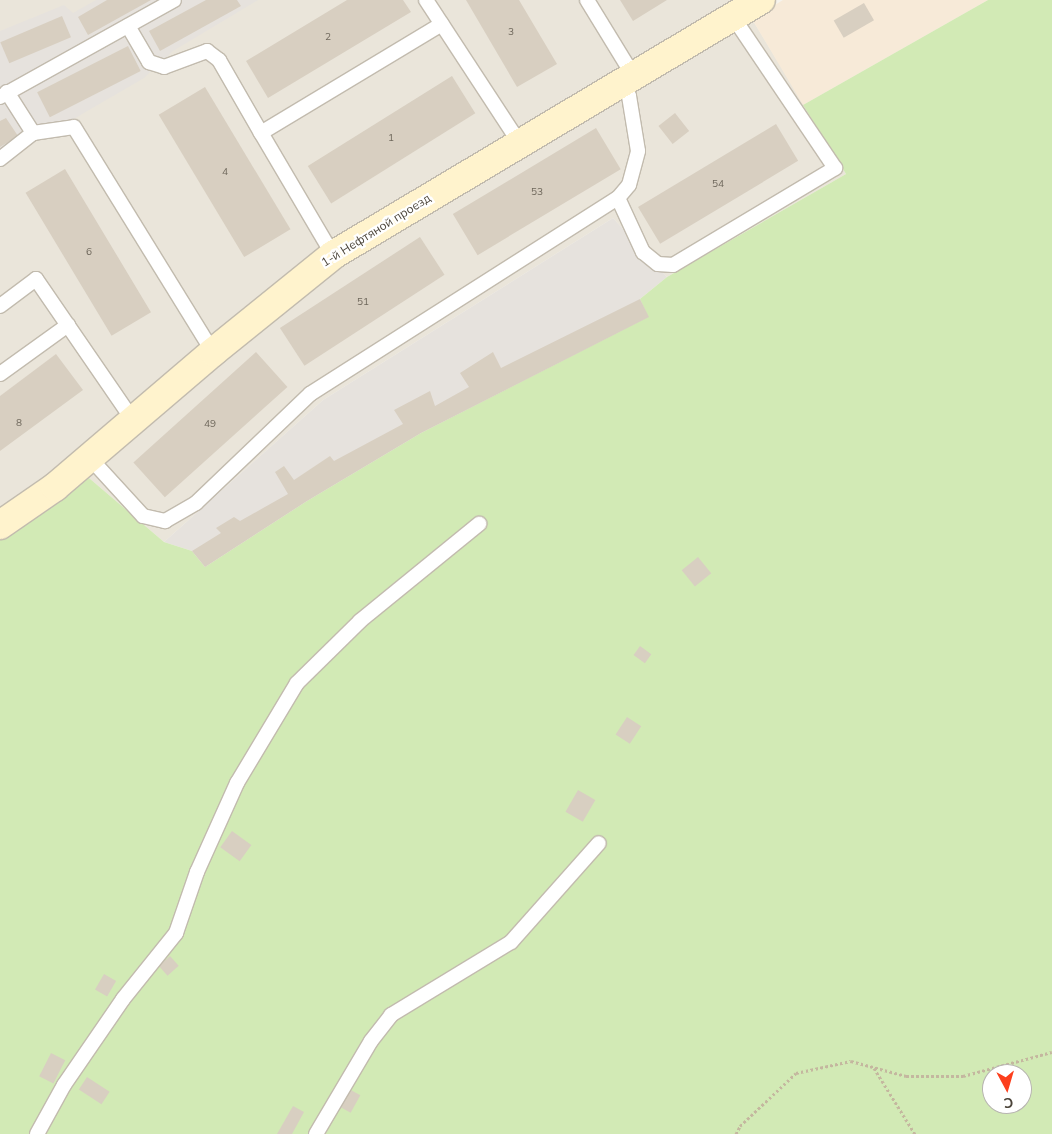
<!DOCTYPE html>
<html>
<head>
<meta charset="utf-8">
<style>
  body { margin:0 }
  #map { position:relative; width:1052px; height:1134px; overflow:hidden; background:#f6f3ec; font-family:Mulish,sans-serif }
  div>[style] { position:absolute }
  [style*='--x'] { left:calc(var(--x)*1px); top:calc(var(--y)*1px); width:calc(var(--w)*1px); rotate:calc(var(--a)*1deg) }
  .residential>* { inset:0; background:#eae5da }
  .commercial>* { inset:0; background:#f7ead8 }
  .industrial>* { inset:0; background:#e6e2dd }
  .green>* { inset:0; background:#d2eab5 }
  .building>* { inset:0; background:#d8cfc1; transform-origin:0 0 }
  .path>* { height:3px; margin-top:-1.5px; transform-origin:0; background:repeating-linear-gradient(90deg,#c4b79f 0 2.5px,transparent 0 5px) }
  .roads { filter:drop-shadow(1px 0 #c2bbae) drop-shadow(-1px 0 #c2bbae) drop-shadow(0 1px #c2bbae) drop-shadow(0 -1px #c2bbae) }
  .lane>* { height:14px; margin:-7px; padding:0 7px; transform-origin:7px; border-radius:7px; background:#fff }
  .secondary>* { height:28px; margin:-14px; padding:0 14px; transform-origin:14px; border-radius:14px; background:#fff3cd }
  span { translate:-50% -50%; white-space:nowrap; text-align:center; line-height:1.15; -webkit-text-stroke:4.5px #fff; paint-order:stroke }
  .number-label { font-size:10px; color:#6e675b }
  .number-label span { -webkit-text-stroke-width:0 }
  .street-label { font-size:12px; color:#4b4439 }
  .north { position:absolute; left:982px; top:1064px; width:50px; height:50px; box-sizing:border-box; background:#fff; border:1px solid #b7b4b0; border-radius:50%; rotate:174deg; font-size:14px; font-weight:700; line-height:20px; text-align:center; color:#4b4439 }
  .north::after { content:''; display:block; margin:auto; width:18px; height:22px; background:#fc3f1d; clip-path:polygon(50% 0,100% 100%,50% 72%,0 100%) }
</style>
</head>
<body>
<div id="map">
  <div class="residential">
    <div style="clip-path:polygon(0 0,741px 0,320px 253px,0 516px)"></div>
    <div style="clip-path:polygon(752px 19px,846px 174px,667px 277px,613px 218px,323px 400px,164px 542px,89px 478px,102px 461px,341px 262px)"></div>
  </div>
  <div class="commercial">
    <div style="clip-path:polygon(783px 0,988px 0,803px 105px,752px 19px)"></div>
  </div>
  <div class="industrial">
    <div style="clip-path:polygon(96px 0,258px 0,173px 51px,144px 78px,22px 149px,0 166px,0 31px,64px 5px,73px 13px)"></div>
    <div style="clip-path:polygon(613px 218px,667px 277px,640px 299px,649px 317px,421px 433px,307px 501px,205px 567px,192px 551px,164px 542px,323px 400px)"></div>
  </div>
  <div class="green">
    <div style="clip-path:polygon(evenodd,988px 0,1052px 0,1052px 1134px,0 1134px,0 540px,89px 478px,164px 542px,192px 551px,205px 567px,307px 501px,421px 433px,648px 317px,640px 299px,667px 277px,846px 174px,803px 105px,988px 0,992px 1074px,1022px 1074px,1022px 1104px,992px 1104px,992px 1074px)"></div>
  </div>
  <div class="building">
    <div style="clip-path:polygon(107px 0,151px 0,88px 35px,78px 17px)"></div>
    <div style="clip-path:polygon(206px 0,237px 0,241px 6px,160px 51px,149px 31px)"></div>
    <div style="clip-path:polygon(347px 0,403px 0,411px 12px,268px 98px,246px 61px)"></div>
    <div style="clip-path:polygon(466px 0,519px 0,557px 64px,517px 87px)"></div>
    <div style="clip-path:polygon(620px 0,667px 0,633px 21px)"></div>
    <div style="left:864px;top:3px;width:20px;height:35px;rotate:60deg"></div>
    <div style="left:62px;top:16px;width:23px;height:67px;rotate:67deg"></div>
    <div style="left:128px;top:46px;width:28px;height:102px;rotate:63deg"></div>
    <div style="left:452px;top:76px;width:44px;height:170px;rotate:58deg"></div>
    <div style="left:205px;top:87px;width:166px;height:54px;rotate:59deg"></div>
    <div style="left:675px;top:113px;width:23px;height:21px;rotate:52deg"></div>
    <div style="clip-path:polygon(6px 118px,18px 136px,0 147px,0 121px)"></div>
    <div style="left:776px;top:124px;width:43px;height:161px;rotate:59deg"></div>
    <div style="left:596px;top:128px;width:48px;height:167px;rotate:59deg"></div>
    <div style="left:65px;top:169px;width:167px;height:46px;rotate:59deg"></div>
    <div style="left:420px;top:237px;width:45px;height:167px;rotate:57deg"></div>
    <div style="clip-path:polygon(640px 299px,649px 317px,421px 433px,307px 501px,205px 567px,192px 551px,221px 533px,216px 528px,234px 517px,240px 521px,288px 494px,275px 472px,284px 466px,294px 480px,330px 456px,334px 461px,403px 424px,394px 410px,430px 391px,435px 406px,469px 387px,460px 373px,493px 352px,501px 368px)"></div>
    <div style="left:256px;top:352px;width:47px;height:165px;rotate:48deg"></div>
    <div style="clip-path:polygon(56px 354px,83px 390px,0 451px,0 396px)"></div>
    <div style="left:698px;top:557px;width:21px;height:21px;rotate:51deg"></div>
    <div style="left:640px;top:646px;width:14px;height:11px;rotate:36deg"></div>
    <div style="left:627px;top:717px;width:17px;height:21px;rotate:33deg"></div>
    <div style="left:578px;top:790px;width:20px;height:25px;rotate:30deg"></div>
    <div style="left:232px;top:831px;width:24px;height:20px;rotate:36deg"></div>
    <div style="left:170px;top:956px;width:13px;height:15px;rotate:48deg"></div>
    <div style="left:104px;top:974px;width:14px;height:18px;rotate:30deg"></div>
    <div style="left:51px;top:1053px;width:16px;height:26px;rotate:27deg"></div>
    <div style="left:87px;top:1077px;width:27px;height:15px;rotate:33deg"></div>
    <div style="left:349px;top:1089px;width:13px;height:20px;rotate:29deg"></div>
    <div style="clip-path:polygon(293px 1106px,304px 1112px,292px 1134px,277px 1134px)"></div>
  </div>
  <div class="path">
    <div style="--x:874;--y:1068;--w:78;--a:58.2"></div>
    <div style="--x:736;--y:1134;--w:9;--a:-63"></div>
    <div style="--x:740;--y:1126;--w:77;--a:-43.4"></div>
    <div style="--x:796;--y:1073;--w:56;--a:-12.3"></div>
    <div style="--x:851;--y:1061;--w:57;--a:15.3"></div>
    <div style="--x:906;--y:1076;--w:57;--a:0"></div>
    <div style="--x:963;--y:1076;--w:92;--a:-15.1"></div>
  </div>
  <div class="roads">
    <div class="lane">
      <div style="--x:426;--y:0;--w:170;--a:56.8"></div>
      <div style="--x:587;--y:0;--w:88;--a:58.5"></div>
      <div style="--x:128;--y:26;--w:42;--a:59.7"></div>
      <div style="--x:149;--y:62;--w:16;--a:18"></div>
      <div style="--x:164;--y:67;--w:46;--a:-20.4"></div>
      <div style="--x:207;--y:51;--w:15;--a:37"></div>
      <div style="--x:219;--y:60;--w:84;--a:60.1"></div>
      <div style="--x:7;--y:92;--w:49;--a:57.6"></div>
      <div style="--x:0;--y:97;--w:199;--a:-29.1"></div>
      <div style="--x:0;--y:159;--w:42;--a:-38.2"></div>
      <div style="--x:33;--y:133;--w:41;--a:-8.3"></div>
      <div style="--x:74;--y:127;--w:264;--a:58.3"></div>
      <div style="--x:618;--y:198;--w:60;--a:65.2"></div>
      <div style="--x:643;--y:252;--w:19;--a:39"></div>
      <div style="--x:658;--y:264;--w:15;--a:4"></div>
      <div style="--x:673;--y:265;--w:189;--a:-30.9"></div>
      <div style="--x:835;--y:168;--w:182;--a:-124"></div>
      <div style="--x:333;--y:255;--w:142;--a:-120.5"></div>
      <div style="--x:261;--y:133;--w:211;--a:-31.1"></div>
      <div style="--x:0;--y:306;--w:45;--a:-36.9"></div>
      <div style="--x:36;--y:279;--w:171;--a:55.5"></div>
      <div style="--x:0;--y:374;--w:84;--a:-35.8"></div>
      <div style="--x:89;--y:457;--w:80;--a:47.5"></div>
      <div style="--x:143;--y:516;--w:23;--a:13"></div>
      <div style="--x:165;--y:521;--w:36;--a:-30"></div>
      <div style="--x:196;--y:503;--w:158;--a:-43.7"></div>
      <div style="--x:310;--y:394;--w:365;--a:-32.5"></div>
      <div style="--x:618;--y:198;--w:17;--a:-50"></div>
      <div style="--x:629;--y:185;--w:35;--a:-75"></div>
      <div style="--x:638;--y:151;--w:56;--a:-99.3"></div>
      <div style="--x:629;--y:96;--w:16;--a:-120"></div>
      <div style="--x:37;--y:1134;--w:56;--a:-61.1"></div>
      <div style="--x:64;--y:1085;--w:104;--a:-55.5"></div>
      <div style="--x:123;--y:999;--w:85;--a:-51.2"></div>
      <div style="--x:176;--y:933;--w:65;--a:-71"></div>
      <div style="--x:197;--y:872;--w:98;--a:-65.8"></div>
      <div style="--x:237;--y:783;--w:117;--a:-59"></div>
      <div style="--x:297;--y:683;--w:88;--a:-44.5"></div>
      <div style="--x:360;--y:621;--w:154;--a:-39.2"></div>
      <div style="--x:316;--y:1134;--w:108;--a:-59.4"></div>
      <div style="--x:371;--y:1041;--w:33;--a:-52"></div>
      <div style="--x:391;--y:1015;--w:140;--a:-31.3"></div>
      <div style="--x:511;--y:942;--w:132;--a:-48.4"></div>
    </div>
    <div class="secondary">
      <div style="--x:0;--y:525;--w:67;--a:-34.6"></div>
      <div style="--x:55;--y:487;--w:208;--a:-40.5"></div>
      <div style="--x:213;--y:352;--w:154;--a:-38.9"></div>
      <div style="--x:333;--y:255;--w:498;--a:-30.8"></div>
    </div>
  </div>
  <div class="number-label">
    <span style="left:511px;top:32px">3</span>
    <span style="left:328px;top:37px">2</span>
    <span style="left:391px;top:138px">1</span>
    <span style="left:225px;top:172px">4</span>
    <span style="left:718px;top:184px">54</span>
    <span style="left:537px;top:192px">53</span>
    <span style="left:89px;top:252px">6</span>
    <span style="left:363px;top:302px">51</span>
    <span style="left:19px;top:423px">8</span>
    <span style="left:210px;top:424px">49</span>
  </div>
  <div class="street-label">
    <span style="left:376px;top:230px;rotate:-32deg">1-й Нефтяной проезд</span>
  </div>
  <div class="north">С</div>
</div>
</body>
</html>
